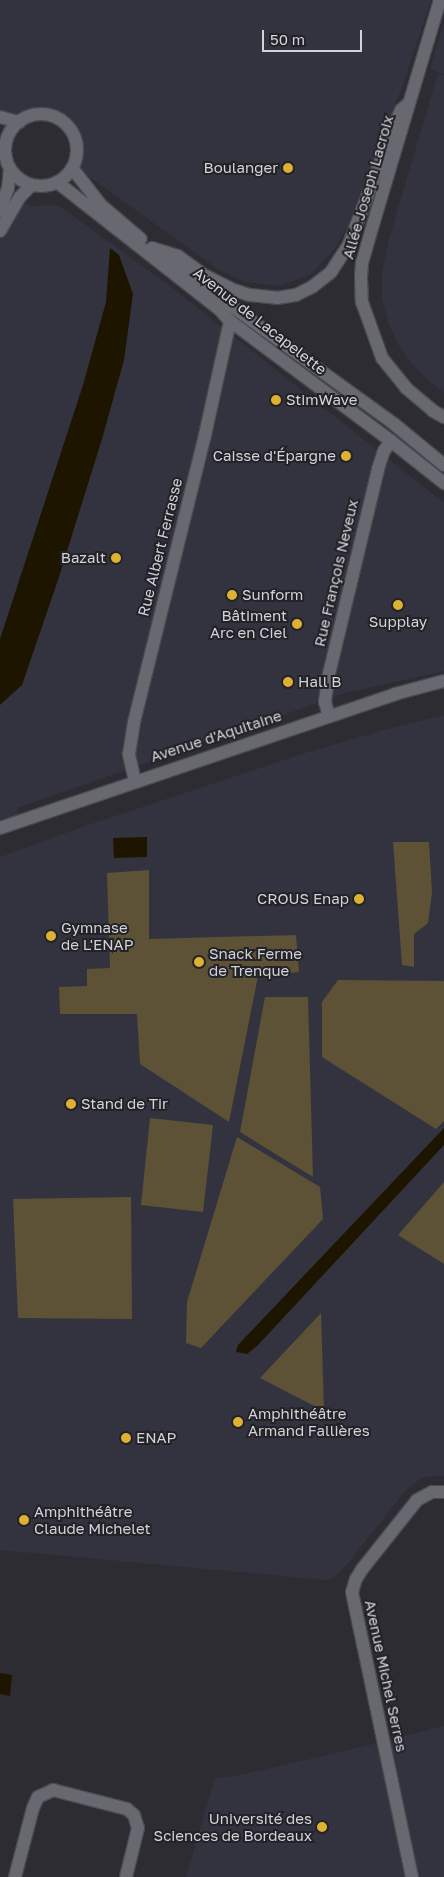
<!DOCTYPE html>
<meta charset="utf-8">
<style>
body{margin:0}
#map{position:relative;width:444px;height:1877px;overflow:hidden;background:#2c2c32;font-family:"Golos Text",sans-serif}
div>[style]{position:absolute}
.built>*{inset:0;background:#32333f}
.green>*{inset:0;background:#5d5236}
.water>*{inset:0;background:#1e1501}
.roads{filter:drop-shadow(1px 0 #494a4f) drop-shadow(-1px 0 #494a4f) drop-shadow(0 1px #494a4f) drop-shadow(0 -1px #494a4f)}
.street>*{height:12px;margin:-6px;padding:0 6px;transform-origin:6px;border-radius:6px;background:#686970}
.secondary>*{height:12px;margin:-6px;padding:0 6px;transform-origin:6px;border-radius:6px;background:#686970}
.secondary>.ring{margin:-6px;padding:0;box-sizing:content-box;background:none;border:12px solid #686970;border-radius:50%}
.dots>*{width:14px;height:14px;translate:-50% -50%;box-sizing:border-box;border:2px solid #222228;border-radius:50%}
span{translate:-50% -50%;white-space:nowrap;text-align:center;line-height:1.15;-webkit-text-stroke:4px #222228;paint-order:stroke}
.poi-label{font-size:15px;color:#d2d3d7}
.right{translate:-100% -50%;text-align:right}
.left{translate:0 -50%;text-align:left}
.street-label{font-size:15px;color:#d2d3d7}
.scale{position:absolute;left:262px;top:30px;width:100px;height:22px;box-sizing:border-box;border:2px solid #d2d3d7;border-top:0;padding-left:6px;font-size:15px;line-height:18px;white-space:nowrap;color:#d2d3d7;-webkit-text-stroke:4px #222228;paint-order:stroke}
</style>
<div id="map">
<div class="built">
<i style="clip-path:polygon(0 0,431px 0,402px 87px,348px 225px,335px 249px,310px 275px,279px 286px,245px 282px,222px 272px,73px 165px,78px 146px,73px 131px,64px 120px,50px 113px,37px 111px,16px 118px,0 112px)"></i>
<i style="clip-path:polygon(444px 22px,444px 74px,430px 69px)"></i>
<i style="clip-path:polygon(438px 73px,444px 75px,444px 393px,420px 373px,400px 348px,388px 322px,382px 298px,382px 273px,388px 242px)"></i>
<i style="clip-path:polygon(0 190px,33px 207px,47px 204px,59px 206px,170px 286px,444px 503px,444px 671px,346px 693px,17px 808px,20px 821px,0 828px)"></i>
<i style="clip-path:polygon(444px 715px,444px 1476px,423px 1477px,407px 1489px,348px 1563px,334px 1578px,327px 1580px,0 1550px,0 857px,85px 826px,305px 753px,384px 730px)"></i>
<i style="clip-path:polygon(444px 1726px,444px 1877px,186px 1877px,215px 1778px,235px 1776px,353px 1749px)"></i>
</div>
<div class="green">
<i style="clip-path:polygon(393px 842px,429px 842px,432px 892px,428px 923px,414px 934px,414px 967px,402px 965px)"></i>
<i style="clip-path:polygon(149px 870px,149px 939px,296px 935px,299px 972px,258px 976px,229px 1122px,140px 1064px,137px 1014px,60px 1014px,59px 987px,87px 986px,87px 969px,110px 968px,107px 873px)"></i>
<i style="clip-path:polygon(338px 980px,444px 981px,444px 1121px,436px 1129px,322px 1057px,322px 1002px)"></i>
<i style="clip-path:polygon(265px 997px,308px 997px,313px 1177px,240px 1132px)"></i>
<i style="clip-path:polygon(150px 1118px,213px 1125px,203px 1212px,141px 1205px)"></i>
<i style="clip-path:polygon(237px 1137px,320px 1187px,323px 1219px,201px 1348px,186px 1343px,187px 1302px)"></i>
<i style="clip-path:polygon(444px 1182px,444px 1264px,398px 1235px)"></i>
<i style="clip-path:polygon(131px 1197px,132px 1319px,18px 1318px,13px 1199px)"></i>
<i style="clip-path:polygon(321px 1313px,324px 1411px,260px 1378px)"></i>
</div>
<div class="water">
<i style="clip-path:polygon(110px 248px,119px 255px,133px 294px,124px 360px,102px 439px,58px 580px,22px 685px,0 705px,0 639px,83px 385px,106px 302px)"></i>
<i style="clip-path:polygon(147px 837px,147px 857px,114px 858px,113px 838px)"></i>
<i style="clip-path:polygon(444px 1128px,444px 1145px,258px 1345px,247px 1354px,236px 1352px,238px 1345px)"></i>
<i style="clip-path:polygon(0 1673px,12px 1675px,10px 1696px,0 1694px)"></i>
</div>
<div class="roads">
<div class="street">
<i style="left:0;top:211px;width:24px;rotate:-71deg"></i>
<i style="left:8px;top:188px;width:19px;rotate:-84deg"></i>
<i style="left:0;top:231px;width:39px;rotate:-60deg"></i>
<i style="left:20px;top:197px;width:16px;rotate:-47deg"></i>
<i style="left:152px;top:248px;width:27px;rotate:17deg"></i>
<i style="left:178px;top:256px;width:34px;rotate:36deg"></i>
<i style="left:206px;top:276px;width:28px;rotate:27deg"></i>
<i style="left:231px;top:289px;width:20px;rotate:18deg"></i>
<i style="left:250px;top:295px;width:27px;rotate:6deg"></i>
<i style="left:277px;top:298px;width:19px;rotate:-9deg"></i>
<i style="left:296px;top:295px;width:18px;rotate:-27deg"></i>
<i style="left:312px;top:287px;width:24px;rotate:-38deg"></i>
<i style="left:331px;top:272px;width:33px;rotate:-57deg"></i>
<i style="left:349px;top:244px;width:126px;rotate:-69.1deg"></i>
<i style="left:394px;top:126px;width:17px;rotate:-66deg"></i>
<i style="left:401px;top:110px;width:11px;rotate:-41deg"></i>
<i style="left:329px;top:716px;width:15px;rotate:-106deg"></i>
<i style="left:325px;top:702px;width:24px;rotate:-83deg"></i>
<i style="left:328px;top:678px;width:215px;rotate:-76.5deg"></i>
<i style="left:378px;top:469px;width:19px;rotate:-72deg"></i>
<i style="left:384px;top:451px;width:12px;rotate:-55deg"></i>
<i style="left:135px;top:781px;width:28px;rotate:-103deg"></i>
<i style="left:129px;top:754px;width:32px;rotate:-81deg"></i>
<i style="left:134px;top:722px;width:296px;rotate:-76.1deg"></i>
<i style="left:205px;top:435px;width:117px;rotate:-77.6deg"></i>
<i style="left:15px;top:1877px;width:71px;rotate:-75.4deg"></i>
<i style="left:33px;top:1808px;width:12px;rotate:-66deg"></i>
<i style="left:38px;top:1797px;width:17px;rotate:-25deg"></i>
<i style="left:53px;top:1790px;width:76px;rotate:14.4deg"></i>
<i style="left:127px;top:1809px;width:9px;rotate:41deg"></i>
<i style="left:134px;top:1815px;width:14px;rotate:73deg"></i>
<i style="left:138px;top:1828px;width:50px;rotate:103.8deg"></i>
<i style="left:412px;top:1877px;width:291px;rotate:-101.9deg"></i>
<i style="left:352px;top:1592px;width:14px;rotate:-73deg"></i>
<i style="left:356px;top:1579px;width:13px;rotate:-58deg"></i>
<i style="left:363px;top:1568px;width:87px;rotate:-51.5deg"></i>
<i style="left:417px;top:1500px;width:17px;rotate:-28deg"></i>
<i style="left:432px;top:1492px;width:12px"></i>
</div>
<div class="secondary">
<i style="left:440px;top:0;width:231px;rotate:106.6deg"></i>
<i style="left:374px;top:221px;width:44px;rotate:105.9deg"></i>
<i style="left:362px;top:263px;width:15px;rotate:94deg"></i>
<i style="left:361px;top:278px;width:24px;rotate:88deg"></i>
<i style="left:362px;top:302px;width:59px;rotate:70.3deg"></i>
<i style="left:382px;top:358px;width:38px;rotate:51deg"></i>
<i style="left:406px;top:388px;width:35px;rotate:40deg"></i>
<i style="left:433px;top:411px;width:13px;rotate:29deg"></i>
<i class="ring" style="left:5px;top:114px;width:60px;height:60px"></i>
<i style="left:0;top:117px;width:20px;rotate:15deg"></i>
<i style="left:72px;top:168px;width:47px;rotate:51.9deg"></i>
<i style="left:101px;top:205px;width:52px;rotate:40.4deg"></i>
<i style="left:57px;top:182px;width:207px;rotate:38.1deg"></i>
<i style="left:220px;top:310px;width:15px;rotate:48deg"></i>
<i style="left:230px;top:321px;width:201px;rotate:36.7deg"></i>
<i style="left:391px;top:441px;width:68px;rotate:38.4deg"></i>
<i style="left:169px;top:261px;width:278px;rotate:35.9deg"></i>
<i style="left:394px;top:424px;width:65px;rotate:39.4deg"></i>
<i style="left:0;top:828px;width:417px;rotate:-18.7deg"></i>
<i style="left:395px;top:694px;width:51px;rotate:-14.9deg"></i>
</div>
</div>
<div class="dots">
<i style="left:288px;top:168px;background:#deb133"></i>
<i style="left:276px;top:400px;background:#deb133"></i>
<i style="left:346px;top:456px;background:#deb133"></i>
<i style="left:116px;top:558px;background:#deb133"></i>
<i style="left:232px;top:595px;background:#deb133"></i>
<i style="left:398px;top:605px;background:#deb133"></i>
<i style="left:297px;top:624px;background:#deb133"></i>
<i style="left:288px;top:682px;background:#deb133"></i>
<i style="left:359px;top:899px;background:#deb133"></i>
<i style="left:51px;top:936px;background:#deb133"></i>
<i style="left:199px;top:962px;background:#deb133"></i>
<i style="left:71px;top:1104px;background:#deb133"></i>
<i style="left:238px;top:1422px;background:#deb133"></i>
<i style="left:126px;top:1438px;background:#deb133"></i>
<i style="left:24px;top:1520px;background:#deb133"></i>
<i style="left:322px;top:1827px;background:#deb133"></i>
</div>
<div class="poi-label">
<span class="right" style="left:278px;top:168px">Boulanger</span>
<span class="left" style="left:286px;top:400px">StimWave</span>
<span class="right" style="left:336px;top:456px">Caisse d'Épargne</span>
<span class="right" style="left:106px;top:558px">Bazalt</span>
<span class="left" style="left:242px;top:595px">Sunform</span>
<span class="right" style="left:287px;top:624px">Bâtiment<br>Arc en Ciel</span>
<span style="left:398px;top:622px">Supplay</span>
<span class="left" style="left:298px;top:682px">Hall B</span>
<span class="right" style="left:349px;top:899px">CROUS Enap</span>
<span class="left" style="left:61px;top:936px">Gymnase<br>de L'ENAP</span>
<span class="left" style="left:209px;top:962px">Snack Ferme<br>de Trenque</span>
<span class="left" style="left:81px;top:1104px">Stand de Tir</span>
<span class="left" style="left:248px;top:1422px">Amphithéâtre<br>Armand Fallières</span>
<span class="left" style="left:136px;top:1438px">ENAP</span>
<span class="left" style="left:34px;top:1520px">Amphithéâtre<br>Claude Michelet</span>
<span class="right" style="left:312px;top:1827px">Université des<br>Sciences de Bordeaux</span>
</div>
<div class="street-label">
<span style="left:368px;top:187px;rotate:-74deg">Allée Joseph Lacroix</span>
<span style="left:260px;top:321px;rotate:38deg">Avenue de Lacapelette</span>
<span style="left:160px;top:547px;rotate:-76deg">Rue Albert Ferrasse</span>
<span style="left:336px;top:573px;rotate:-77deg">Rue François Neveux</span>
<span style="left:216px;top:736px;rotate:-18deg">Avenue d'Aquitaine</span>
<span style="left:386px;top:1676px;rotate:78deg">Avenue Michel Serres</span>
</div>
<div class="scale">50 m</div>
</div>
